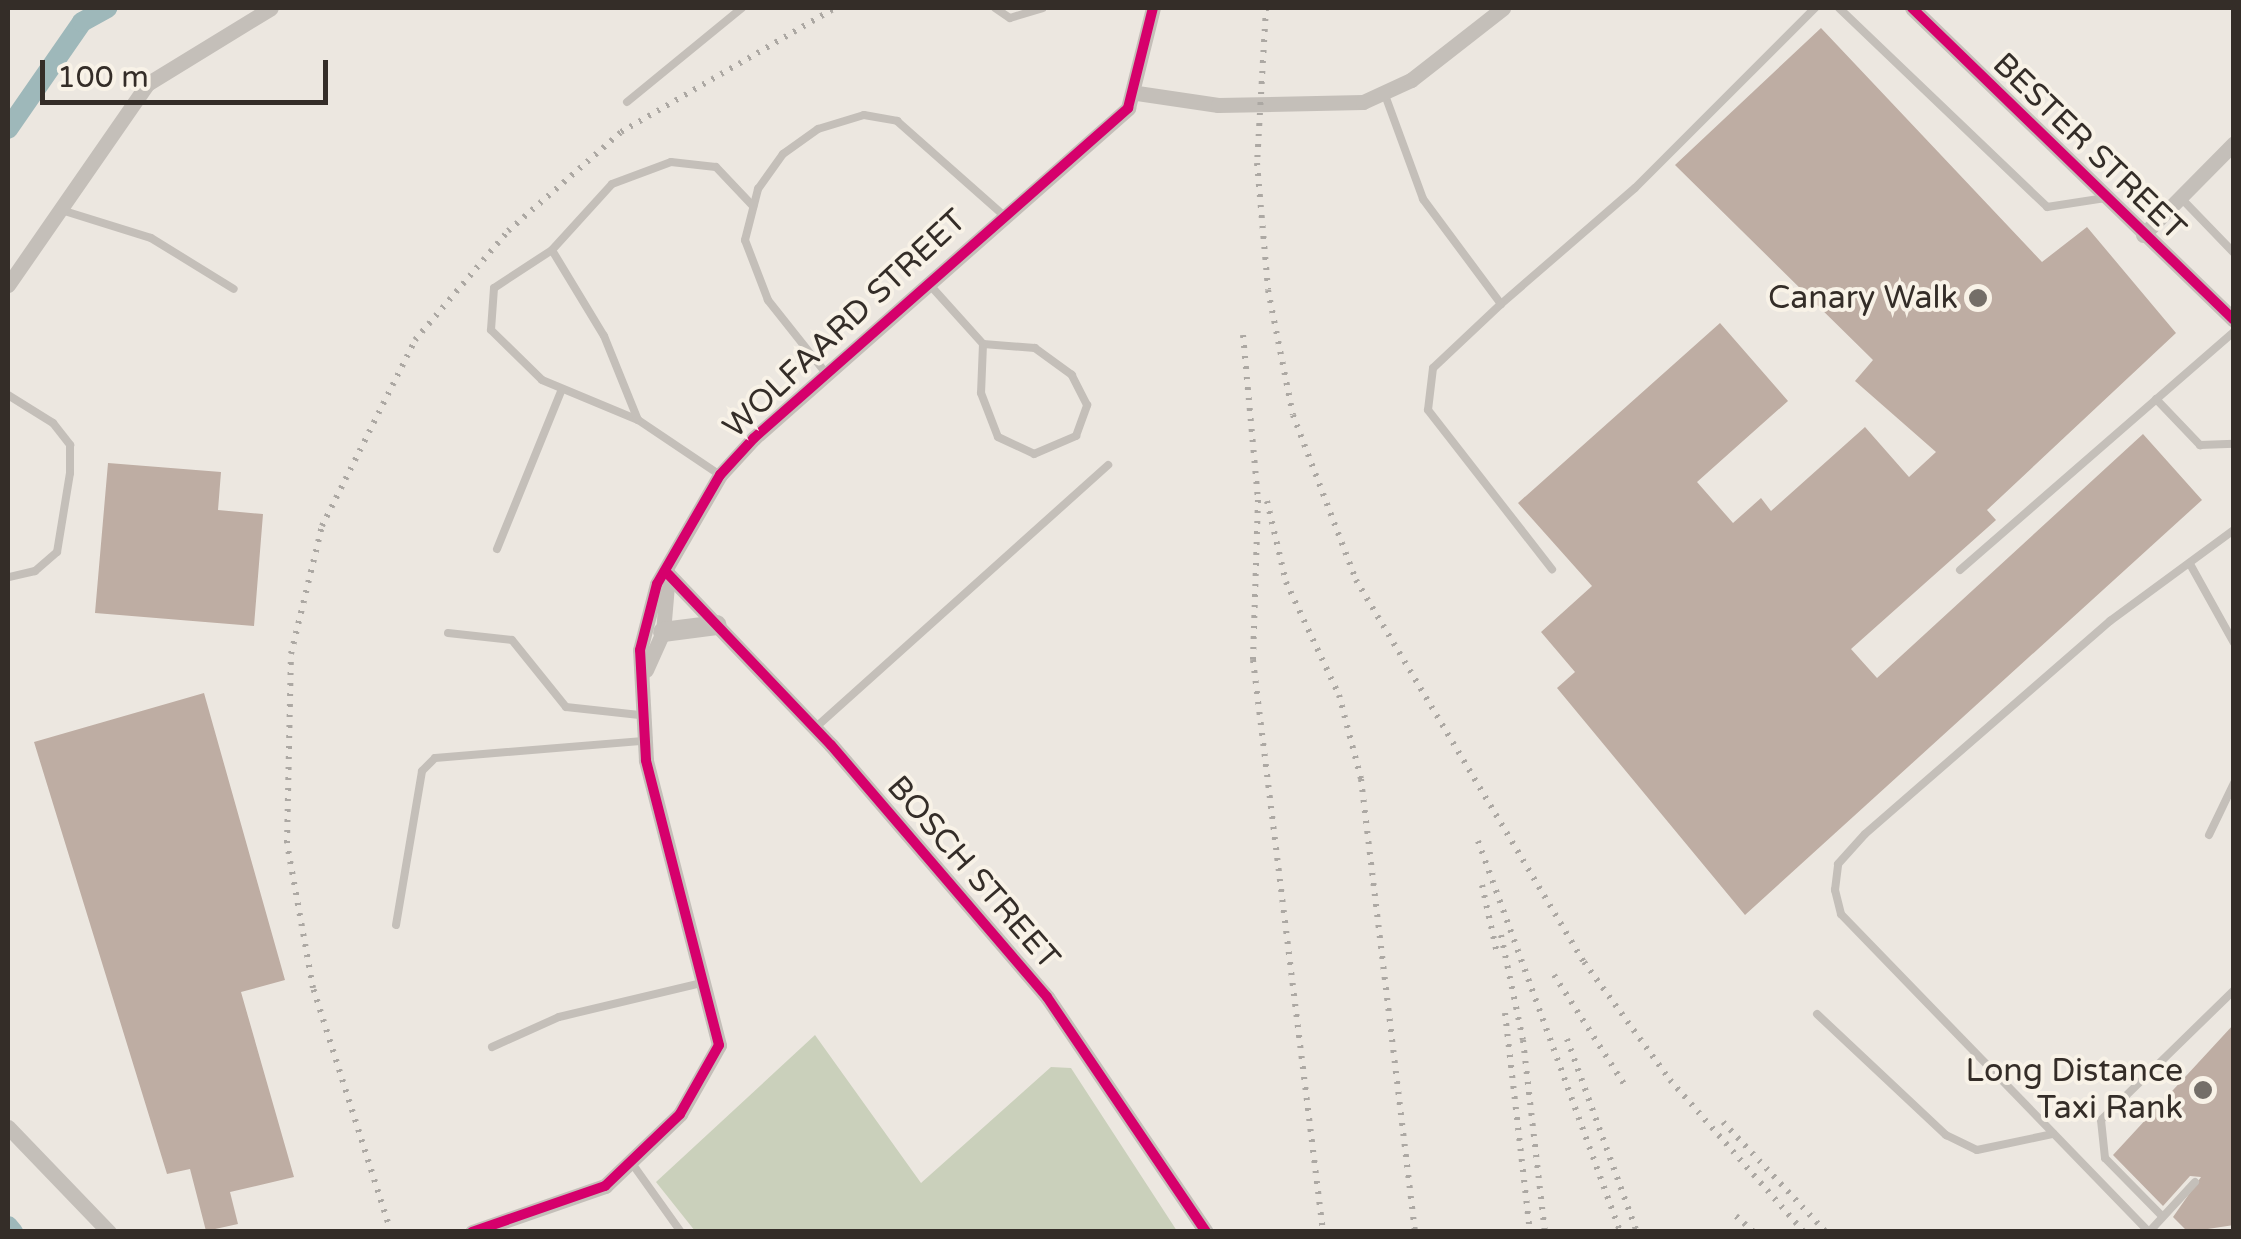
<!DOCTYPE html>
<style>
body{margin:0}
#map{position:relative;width:2241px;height:1239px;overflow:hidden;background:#ece7e0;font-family:"Varela Round",sans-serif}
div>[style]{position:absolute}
.green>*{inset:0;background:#cad0bb}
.canal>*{height:20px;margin:-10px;padding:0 10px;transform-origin:10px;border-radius:10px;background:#9eb8ba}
.building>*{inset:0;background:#beada3}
.service>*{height:8px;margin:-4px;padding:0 4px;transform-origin:4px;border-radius:4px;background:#c4bfb9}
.minor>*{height:15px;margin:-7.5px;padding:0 7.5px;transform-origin:7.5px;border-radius:7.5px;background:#c4bfb9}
.tertiary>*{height:20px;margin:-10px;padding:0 10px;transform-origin:10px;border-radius:10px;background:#c4bfb9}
.rail>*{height:6px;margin-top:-3px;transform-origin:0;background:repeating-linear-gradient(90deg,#aca8a3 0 2.5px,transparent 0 10.5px)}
.cycleway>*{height:10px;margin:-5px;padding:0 5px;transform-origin:5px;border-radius:5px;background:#d6006c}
.dots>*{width:28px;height:28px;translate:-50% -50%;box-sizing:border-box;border:5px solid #f8f2e7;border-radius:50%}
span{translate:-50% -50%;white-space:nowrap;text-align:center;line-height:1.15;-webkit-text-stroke:8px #f8f2e7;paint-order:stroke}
.street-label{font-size:32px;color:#342d28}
.poi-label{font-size:32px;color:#342d28}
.right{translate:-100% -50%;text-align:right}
.frame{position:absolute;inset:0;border:10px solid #342d28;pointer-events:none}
.scale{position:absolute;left:40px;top:60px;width:288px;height:45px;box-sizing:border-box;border:5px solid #342d28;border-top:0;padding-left:12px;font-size:30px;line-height:35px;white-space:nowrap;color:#342d28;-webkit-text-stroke:8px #f8f2e7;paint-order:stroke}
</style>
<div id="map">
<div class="green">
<i style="clip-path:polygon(815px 1035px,921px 1183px,1051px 1067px,1071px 1068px,1177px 1231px,695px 1231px,656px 1182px)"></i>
</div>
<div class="canal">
<i style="left:8px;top:129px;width:130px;rotate:-55.3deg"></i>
<i style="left:82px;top:22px;width:29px;rotate:-29deg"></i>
<i style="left:8px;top:1226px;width:8px;rotate:50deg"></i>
</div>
<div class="building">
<i style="clip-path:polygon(1821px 28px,2042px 262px,2087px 227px,2176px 333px,1987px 510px,1996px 520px,1851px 649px,1877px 678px,2143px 434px,2202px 500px,1745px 915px,1557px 688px,1575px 672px,1541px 632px,1592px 586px,1518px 503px,1720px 323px,1788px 401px,1697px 482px,1733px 523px,1761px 498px,1771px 511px,1865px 427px,1909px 477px,1936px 452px,1855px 381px,1873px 360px,1675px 165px)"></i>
<i style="clip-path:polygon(108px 463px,221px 472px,218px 510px,263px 514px,254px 626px,95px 613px)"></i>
<i style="clip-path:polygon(204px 693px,285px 980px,241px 992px,294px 1177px,230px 1192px,238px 1224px,206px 1231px,190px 1169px,167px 1174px,34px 742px)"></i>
<i style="clip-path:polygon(2234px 1024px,2234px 1225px,2188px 1232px,2173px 1217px,2201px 1177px,2190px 1176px,2163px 1206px,2113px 1155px)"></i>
</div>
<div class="service">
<i style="left:995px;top:8px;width:18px;rotate:34deg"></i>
<i style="left:1010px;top:18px;width:34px;rotate:-17deg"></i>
<i style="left:1839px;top:8px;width:288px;rotate:43.7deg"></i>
<i style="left:2047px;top:207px;width:59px;rotate:-8.8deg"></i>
<i style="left:1385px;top:95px;width:111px;rotate:69.9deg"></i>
<i style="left:1423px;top:199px;width:131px;rotate:53.4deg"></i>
<i style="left:1501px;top:304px;width:177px;rotate:-40.9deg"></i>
<i style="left:1635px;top:188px;width:255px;rotate:-45deg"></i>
<i style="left:627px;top:102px;width:149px;rotate:-39.3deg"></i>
<i style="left:2180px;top:197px;width:78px;rotate:46deg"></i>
<i style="left:58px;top:209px;width:97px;rotate:17.3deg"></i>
<i style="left:151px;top:238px;width:97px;rotate:31.6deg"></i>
<i style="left:552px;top:250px;width:69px;rotate:146.8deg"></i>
<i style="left:494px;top:288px;width:42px;rotate:94.1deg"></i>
<i style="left:491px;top:330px;width:71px;rotate:44.4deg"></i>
<i style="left:542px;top:380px;width:104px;rotate:22.6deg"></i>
<i style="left:929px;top:284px;width:81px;rotate:48deg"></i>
<i style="left:983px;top:344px;width:49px;rotate:92.3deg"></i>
<i style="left:981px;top:393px;width:47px;rotate:68.9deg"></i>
<i style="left:998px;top:437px;width:40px;rotate:25deg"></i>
<i style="left:1034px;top:454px;width:46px;rotate:-23.2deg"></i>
<i style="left:1076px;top:436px;width:33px;rotate:-70deg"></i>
<i style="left:1087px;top:405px;width:34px;rotate:-117deg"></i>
<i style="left:1072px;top:375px;width:46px;rotate:-143.9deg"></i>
<i style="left:1035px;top:348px;width:52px;rotate:-175.6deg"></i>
<i style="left:1501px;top:304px;width:93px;rotate:136.7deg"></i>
<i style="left:1433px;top:368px;width:42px;rotate:96.8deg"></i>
<i style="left:1428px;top:410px;width:202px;rotate:52.1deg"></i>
<i style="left:825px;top:372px;width:92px;rotate:-128.4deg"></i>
<i style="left:768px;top:300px;width:64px;rotate:-111deg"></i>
<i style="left:745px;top:240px;width:53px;rotate:-75.7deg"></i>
<i style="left:758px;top:189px;width:43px;rotate:-54.5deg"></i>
<i style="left:783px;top:154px;width:43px;rotate:-35.5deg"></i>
<i style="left:818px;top:129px;width:48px;rotate:-16.9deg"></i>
<i style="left:864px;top:115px;width:34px;rotate:10deg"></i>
<i style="left:897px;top:121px;width:140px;rotate:41.5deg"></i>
<i style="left:8px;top:395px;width:53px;rotate:31.9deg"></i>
<i style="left:53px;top:423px;width:28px;rotate:52deg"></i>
<i style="left:70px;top:445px;width:28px;rotate:90deg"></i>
<i style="left:70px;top:473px;width:80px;rotate:99.3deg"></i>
<i style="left:57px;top:552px;width:29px;rotate:139deg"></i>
<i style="left:35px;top:571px;width:28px;rotate:167deg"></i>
<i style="left:2156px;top:399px;width:64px;rotate:46.3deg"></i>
<i style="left:2200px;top:445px;width:34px;rotate:-2deg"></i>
<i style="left:720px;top:475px;width:99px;rotate:-146.1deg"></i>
<i style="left:638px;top:420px;width:91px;rotate:-112deg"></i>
<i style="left:604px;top:336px;width:100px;rotate:-121.2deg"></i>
<i style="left:552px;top:250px;width:89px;rotate:-47.7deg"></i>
<i style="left:612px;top:184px;width:63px;rotate:-20.4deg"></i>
<i style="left:671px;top:162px;width:45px;rotate:6.3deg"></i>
<i style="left:716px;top:167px;width:54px;rotate:46.5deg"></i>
<i style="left:497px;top:549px;width:170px;rotate:-67.9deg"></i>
<i style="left:2190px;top:564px;width:90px;rotate:60.9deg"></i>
<i style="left:1960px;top:570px;width:363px;rotate:-41deg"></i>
<i style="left:448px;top:633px;width:64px;rotate:6.2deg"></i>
<i style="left:512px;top:640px;width:86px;rotate:51.1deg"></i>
<i style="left:566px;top:707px;width:74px;rotate:6.2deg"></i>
<i style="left:815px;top:728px;width:394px;rotate:-41.9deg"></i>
<i style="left:2209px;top:835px;width:58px;rotate:-64.3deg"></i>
<i style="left:396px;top:925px;width:156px;rotate:-80.4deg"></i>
<i style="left:422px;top:771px;width:18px;rotate:-45deg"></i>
<i style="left:435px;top:758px;width:209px;rotate:-4.7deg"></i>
<i style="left:1817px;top:1014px;width:177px;rotate:43.2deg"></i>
<i style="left:1946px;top:1135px;width:34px;rotate:26deg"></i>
<i style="left:1977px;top:1150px;width:78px;rotate:-11.9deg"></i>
<i style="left:492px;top:1047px;width:73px;rotate:-24.1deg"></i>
<i style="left:559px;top:1017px;width:147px;rotate:-13.4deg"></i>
<i style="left:631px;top:1162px;width:86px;rotate:54.5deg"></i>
<i style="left:2162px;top:1216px;width:81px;rotate:-134.5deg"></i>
<i style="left:2105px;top:1158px;width:38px;rotate:-96deg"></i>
<i style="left:2101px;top:1120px;width:186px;rotate:-44.3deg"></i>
<i style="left:2148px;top:1231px;width:441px;rotate:-134.1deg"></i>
<i style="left:1841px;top:914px;width:25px;rotate:-104deg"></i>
<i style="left:1835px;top:890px;width:26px;rotate:-83deg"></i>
<i style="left:1838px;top:864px;width:40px;rotate:-48deg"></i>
<i style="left:1865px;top:834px;width:325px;rotate:-41deg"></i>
<i style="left:2110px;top:621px;width:154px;rotate:-36.3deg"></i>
<i style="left:2149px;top:1232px;width:68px;rotate:-47.4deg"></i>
</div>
<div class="minor">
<i style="left:1912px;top:8px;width:448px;rotate:44.1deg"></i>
<i style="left:1137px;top:93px;width:82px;rotate:8.4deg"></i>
<i style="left:1218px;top:105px;width:145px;rotate:-1.2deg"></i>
<i style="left:1363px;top:102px;width:53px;rotate:-24.6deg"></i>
<i style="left:1411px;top:80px;width:117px;rotate:-38deg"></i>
<i style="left:2143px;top:235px;width:129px;rotate:-45.3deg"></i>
<i style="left:8px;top:285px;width:244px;rotate:-55.3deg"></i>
<i style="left:147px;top:84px;width:145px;rotate:-31.5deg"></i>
<i style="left:668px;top:574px;width:236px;rotate:46.4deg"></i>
<i style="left:831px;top:745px;width:332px;rotate:49.4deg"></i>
<i style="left:1047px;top:997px;width:284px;rotate:55.9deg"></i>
<i style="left:646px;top:670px;width:42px;rotate:-65.9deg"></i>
<i style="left:663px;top:632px;width:58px;rotate:-85.1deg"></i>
<i style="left:8px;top:1127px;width:146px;rotate:46.1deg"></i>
<i style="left:472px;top:1232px;width:141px;rotate:-19.1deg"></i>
<i style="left:605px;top:1186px;width:104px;rotate:-43.8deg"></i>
<i style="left:680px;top:1114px;width:79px;rotate:-60.5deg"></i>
<i style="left:719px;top:1045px;width:294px;rotate:-104.4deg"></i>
<i style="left:646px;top:760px;width:110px;rotate:-93.1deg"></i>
<i style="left:640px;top:650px;width:68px;rotate:-75.6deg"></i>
<i style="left:657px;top:584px;width:126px;rotate:-60deg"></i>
<i style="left:720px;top:475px;width:50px;rotate:-47.4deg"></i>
<i style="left:754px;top:438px;width:499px;rotate:-41.4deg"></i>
<i style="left:1128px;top:108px;width:103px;rotate:-76deg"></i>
</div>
<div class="tertiary">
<i style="left:663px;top:632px;width:54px;rotate:-7.4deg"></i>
</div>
<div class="rail">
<i style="left:1266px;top:8px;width:155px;rotate:93.3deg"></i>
<i style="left:1257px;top:163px;width:127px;rotate:85deg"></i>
<i style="left:1268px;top:290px;width:127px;rotate:78.7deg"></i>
<i style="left:1293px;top:415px;width:177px;rotate:69.1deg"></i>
<i style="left:1356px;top:580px;width:445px;rotate:59.2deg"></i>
<i style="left:1584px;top:962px;width:146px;rotate:53.9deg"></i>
<i style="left:1670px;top:1080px;width:203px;rotate:48.6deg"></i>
<i style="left:1243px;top:335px;width:166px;rotate:84.8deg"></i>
<i style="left:1258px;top:500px;width:160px;rotate:91.8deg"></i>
<i style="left:1253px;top:660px;width:576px;rotate:83.02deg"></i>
<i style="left:1267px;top:501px;width:83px;rotate:76.8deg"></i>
<i style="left:1286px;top:582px;width:125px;rotate:64.9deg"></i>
<i style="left:1339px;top:695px;width:87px;rotate:75.3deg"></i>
<i style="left:1361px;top:779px;width:456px;rotate:83.2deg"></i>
<i style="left:1478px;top:841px;width:416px;rotate:70deg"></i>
<i style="left:1482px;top:885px;width:70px;rotate:77.6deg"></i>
<i style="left:1501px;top:935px;width:107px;rotate:78.2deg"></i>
<i style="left:1523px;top:1040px;width:193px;rotate:83.5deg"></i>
<i style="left:1554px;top:975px;width:130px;rotate:57.3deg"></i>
<i style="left:1505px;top:1013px;width:220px;rotate:83.5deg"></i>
<i style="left:1567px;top:1039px;width:205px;rotate:70.1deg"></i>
<i style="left:1723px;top:1122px;width:151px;rotate:46.9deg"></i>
<i style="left:1736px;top:1216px;width:24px;rotate:42deg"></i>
<i style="left:391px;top:1232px;width:256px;rotate:-107.7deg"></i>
<i style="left:313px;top:988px;width:147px;rotate:-100.2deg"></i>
<i style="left:287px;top:843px;width:189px;rotate:-88.8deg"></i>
<i style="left:291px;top:654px;width:132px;rotate:-76.4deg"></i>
<i style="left:322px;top:526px;width:208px;rotate:-63.4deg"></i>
<i style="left:415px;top:340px;width:143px;rotate:-49.5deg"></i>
<i style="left:508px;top:231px;width:150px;rotate:-41.2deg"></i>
<i style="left:621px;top:132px;width:247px;rotate:-30.1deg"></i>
</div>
<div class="cycleway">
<i style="left:1912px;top:8px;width:448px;rotate:44.1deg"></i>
<i style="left:668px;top:574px;width:236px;rotate:46.4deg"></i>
<i style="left:831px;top:745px;width:332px;rotate:49.4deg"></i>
<i style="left:1047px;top:997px;width:284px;rotate:55.9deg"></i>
<i style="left:472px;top:1232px;width:141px;rotate:-19.1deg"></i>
<i style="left:605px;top:1186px;width:104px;rotate:-43.8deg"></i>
<i style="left:680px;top:1114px;width:79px;rotate:-60.5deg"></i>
<i style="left:719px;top:1045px;width:294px;rotate:-104.4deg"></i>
<i style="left:646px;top:760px;width:110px;rotate:-93.1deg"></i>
<i style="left:640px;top:650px;width:68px;rotate:-75.6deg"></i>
<i style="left:657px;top:584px;width:126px;rotate:-60deg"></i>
<i style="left:720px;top:475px;width:50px;rotate:-47.4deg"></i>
<i style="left:754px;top:438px;width:499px;rotate:-41.4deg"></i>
<i style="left:1128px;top:108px;width:103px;rotate:-76deg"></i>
</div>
<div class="dots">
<i style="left:1978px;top:298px;background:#746e68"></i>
<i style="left:2203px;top:1090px;background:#746e68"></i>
</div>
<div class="street-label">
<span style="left:2089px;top:147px;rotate:44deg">BESTER STREET</span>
<span style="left:845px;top:324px;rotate:-43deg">WOLFAARD STREET</span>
<span style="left:973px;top:873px;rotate:49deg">BOSCH STREET</span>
</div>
<div class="poi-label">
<span class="right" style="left:1958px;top:298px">Canary Walk</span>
<span class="right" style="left:2183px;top:1090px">Long Distance<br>Taxi Rank</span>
</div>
<div class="frame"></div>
<div class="scale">100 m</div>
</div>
